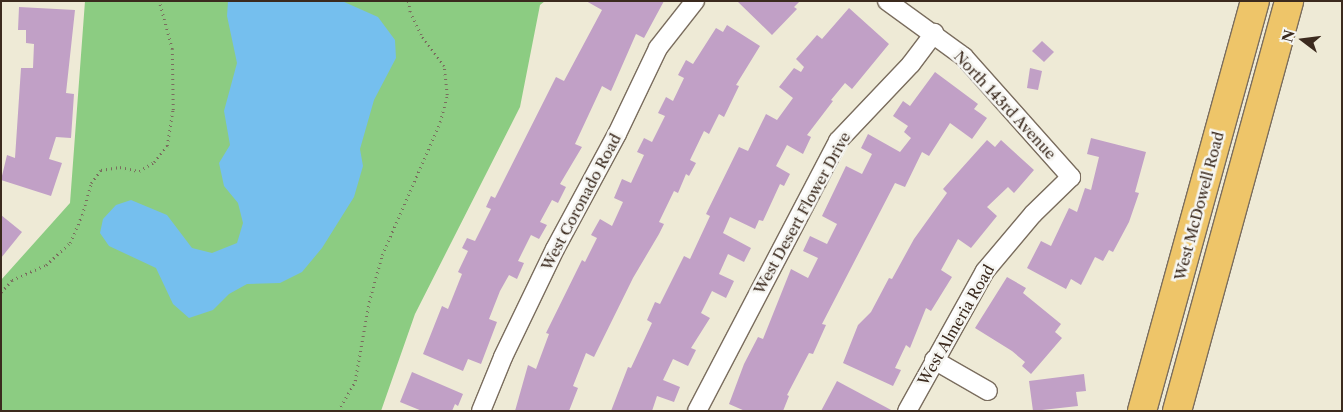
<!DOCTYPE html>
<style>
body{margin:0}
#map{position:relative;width:1343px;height:412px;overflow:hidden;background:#eeead6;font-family:"Libre Caslon Text",serif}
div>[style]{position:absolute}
.green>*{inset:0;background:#8ccc82}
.water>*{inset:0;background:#75bfee}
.building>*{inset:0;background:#c1a0c6}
.path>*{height:2.5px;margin-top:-1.25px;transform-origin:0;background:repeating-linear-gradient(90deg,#7a6d5e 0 1px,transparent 0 5px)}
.roads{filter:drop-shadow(1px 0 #7a6d5e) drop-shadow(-1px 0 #7a6d5e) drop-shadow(0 1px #7a6d5e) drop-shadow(0 -1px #7a6d5e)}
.street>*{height:18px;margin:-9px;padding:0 9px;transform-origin:9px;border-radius:9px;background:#fff}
.primary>*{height:28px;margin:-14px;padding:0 14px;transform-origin:14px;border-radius:14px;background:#eec569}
span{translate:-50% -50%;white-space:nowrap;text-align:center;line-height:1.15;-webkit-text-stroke:5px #f6f6f2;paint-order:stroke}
.street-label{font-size:15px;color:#3b2a1e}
.frame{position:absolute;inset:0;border:2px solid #3b2a1e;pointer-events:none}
.north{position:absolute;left:1278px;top:15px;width:50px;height:50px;-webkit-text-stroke:4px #f6f6f2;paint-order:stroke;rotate:285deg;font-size:14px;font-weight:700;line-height:20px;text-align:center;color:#3b2a1e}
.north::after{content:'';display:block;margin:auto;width:18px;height:22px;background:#3b2a1e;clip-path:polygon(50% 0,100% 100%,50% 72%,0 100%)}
</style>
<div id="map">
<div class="green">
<i style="clip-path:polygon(85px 1px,545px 1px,540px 5px,520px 107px,415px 314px,381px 411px,1px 411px,1px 280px,70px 203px)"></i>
</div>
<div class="water">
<i style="clip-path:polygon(228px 1px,342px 1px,378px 17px,395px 40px,396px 58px,374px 100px,360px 149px,363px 166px,354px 197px,322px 248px,302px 272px,280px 283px,247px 284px,229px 294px,213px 310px,189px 318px,173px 304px,156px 268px,109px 246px,100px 233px,103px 219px,116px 205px,131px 200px,167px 215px,192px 248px,212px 253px,237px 243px,243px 223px,238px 203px,224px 186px,219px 163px,230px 145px,224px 111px,237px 63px,227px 16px)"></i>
</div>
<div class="building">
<i style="clip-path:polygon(586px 1px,664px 1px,644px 38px,636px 34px,611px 91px,602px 86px,575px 144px,582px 147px,560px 184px,566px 187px,558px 203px,552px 200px,540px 222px,547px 225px,539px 239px,531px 235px,518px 261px,524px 263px,517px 279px,509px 275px,500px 291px,489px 319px,497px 322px,481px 364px,468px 359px,463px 371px,423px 354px,442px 306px,448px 309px,462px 274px,458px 272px,468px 251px,462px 248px,467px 238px,475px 241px,491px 209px,486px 207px,491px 196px,495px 198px,556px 77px,564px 81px,602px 10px)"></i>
<i style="clip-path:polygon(737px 1px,800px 1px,794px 7px,797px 9px,772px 35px)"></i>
<i style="clip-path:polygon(19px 7px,75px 10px,66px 93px,74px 94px,71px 138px,56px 137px,49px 159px,62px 163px,51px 196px,1px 180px,7px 155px,15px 158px,21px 68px,33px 68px,34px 44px,26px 43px,26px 30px,18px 30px)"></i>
<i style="clip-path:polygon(849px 8px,889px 44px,852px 89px,845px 83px,831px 100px,833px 101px,807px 135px,811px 137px,803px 154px,787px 145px,776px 166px,790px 174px,784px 186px,780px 184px,763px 221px,759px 220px,755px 229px,730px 217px,723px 233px,751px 248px,744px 262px,728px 254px,719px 274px,734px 281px,726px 298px,712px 291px,701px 313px,710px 318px,691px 348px,696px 350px,688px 366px,673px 359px,663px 380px,680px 387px,674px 402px,657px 396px,652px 411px,611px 411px,628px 367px,631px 368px,652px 323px,647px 320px,655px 302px,660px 304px,684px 256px,690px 259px,710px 216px,706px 214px,739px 147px,748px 151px,766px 114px,777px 120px,793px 98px,779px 87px,794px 68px,801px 72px,804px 67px,796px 59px,817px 35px,822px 39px)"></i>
<i style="clip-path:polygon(727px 25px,760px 46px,736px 85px,739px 86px,724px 117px,719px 114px,709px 134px,704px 131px,690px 160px,696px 163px,689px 176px,686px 174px,678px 193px,674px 191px,659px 222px,664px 224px,659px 234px,633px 278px,594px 357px,586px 353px,573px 386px,578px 388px,569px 411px,515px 411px,528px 365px,536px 369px,549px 334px,546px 333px,582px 260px,585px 262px,597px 238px,591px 235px,600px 219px,612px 226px,623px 202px,614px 198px,622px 179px,631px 183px,644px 155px,637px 152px,644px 138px,652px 142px,665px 116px,658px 113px,666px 97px,673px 101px,684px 78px,678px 75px,686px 60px,693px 64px,716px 28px,723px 32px)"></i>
<i style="clip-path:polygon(1042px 41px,1054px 52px,1044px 62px,1032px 51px)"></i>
<i style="clip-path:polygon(1030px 68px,1042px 71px,1038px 90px,1027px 88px)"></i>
<i style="clip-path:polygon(935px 72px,978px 104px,974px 109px,987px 118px,972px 139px,950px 123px,929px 156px,922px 152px,905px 187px,895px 183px,822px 324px,826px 325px,813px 354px,809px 353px,787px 395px,789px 396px,783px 411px,745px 411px,729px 404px,744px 364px,758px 337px,763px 339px,791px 269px,808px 278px,818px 258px,803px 251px,810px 236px,827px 244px,837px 224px,822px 216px,846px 166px,862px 174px,872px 154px,861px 148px,868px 134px,900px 152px,911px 138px,904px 132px,908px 126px,893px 116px,903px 101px,910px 106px)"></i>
<i style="clip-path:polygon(1091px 138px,1146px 152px,1135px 192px,1139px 193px,1129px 222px,1113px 252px,1109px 250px,1103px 261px,1095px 257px,1081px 285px,1071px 279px,1066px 289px,1027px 268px,1041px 241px,1051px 246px,1069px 208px,1077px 212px,1085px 188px,1091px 190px,1099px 157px,1087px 154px)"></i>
<i style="clip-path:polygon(987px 140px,995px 147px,1001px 140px,1034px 170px,1014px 193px,1008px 187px,987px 207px,997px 216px,971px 248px,958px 239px,941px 270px,952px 277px,931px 311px,926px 308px,910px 348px,906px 345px,895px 368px,901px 370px,893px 386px,843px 363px,858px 325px,871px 312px,889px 278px,892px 279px,914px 239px,947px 193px,943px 189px)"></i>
<i style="clip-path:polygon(1px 215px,22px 232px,1px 258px)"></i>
<i style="clip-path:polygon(1007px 277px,1026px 288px,1023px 293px,1061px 324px,1055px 332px,1062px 338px,1031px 374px,1022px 366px,1025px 362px,1012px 351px,975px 328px)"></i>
<i style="clip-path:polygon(412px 372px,463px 394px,458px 406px,455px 404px,452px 411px,422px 411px,400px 402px)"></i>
<i style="clip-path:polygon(1084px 374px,1086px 391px,1076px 392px,1078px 406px,1033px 411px,1029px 381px)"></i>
<i style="clip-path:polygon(837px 381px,893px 411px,821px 411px)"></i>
</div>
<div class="path">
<i style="left:1px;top:292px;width:16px;rotate:-47deg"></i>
<i style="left:12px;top:280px;width:37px;rotate:-24deg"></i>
<i style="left:46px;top:265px;width:33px;rotate:-43deg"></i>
<i style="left:70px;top:243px;width:30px;rotate:-67deg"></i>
<i style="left:82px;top:215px;width:33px;rotate:-74deg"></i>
<i style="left:91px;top:183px;width:16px;rotate:-52deg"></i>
<i style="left:101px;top:170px;width:19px;rotate:-9deg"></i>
<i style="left:120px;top:167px;width:19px;rotate:12deg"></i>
<i style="left:139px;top:171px;width:17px;rotate:-31deg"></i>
<i style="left:154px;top:162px;width:21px;rotate:-51deg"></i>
<i style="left:167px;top:146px;width:36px;rotate:-81deg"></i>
<i style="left:173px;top:110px;width:61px;rotate:-90.9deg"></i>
<i style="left:172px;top:49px;width:50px;rotate:-105.2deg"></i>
<i style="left:338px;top:411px;width:34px;rotate:-60deg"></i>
<i style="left:355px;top:381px;width:80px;rotate:-80deg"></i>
<i style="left:369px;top:302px;width:49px;rotate:-74.5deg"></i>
<i style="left:382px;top:255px;width:145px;rotate:-66.4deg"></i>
<i style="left:440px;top:122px;width:28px;rotate:-75deg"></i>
<i style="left:447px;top:95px;width:29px;rotate:-96deg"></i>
<i style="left:444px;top:66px;width:39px;rotate:-127deg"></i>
<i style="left:421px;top:35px;width:25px;rotate:-116deg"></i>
<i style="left:410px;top:12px;width:11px;rotate:-100deg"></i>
</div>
<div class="roads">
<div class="street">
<i style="left:887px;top:1px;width:95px;rotate:36deg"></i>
<i style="left:964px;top:57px;width:161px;rotate:48.3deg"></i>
<i style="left:1071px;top:177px;width:53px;rotate:135.8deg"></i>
<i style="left:1033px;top:214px;width:75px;rotate:130.1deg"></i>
<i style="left:985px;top:271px;width:160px;rotate:119.1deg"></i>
<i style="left:934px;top:360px;width:62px;rotate:29.9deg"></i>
<i style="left:481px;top:411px;width:58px;rotate:-67.8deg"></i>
<i style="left:503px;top:357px;width:120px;rotate:-64.3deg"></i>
<i style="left:555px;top:249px;width:131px;rotate:-61.7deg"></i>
<i style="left:617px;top:134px;width:95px;rotate:-64.5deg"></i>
<i style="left:658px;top:48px;width:60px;rotate:-51.8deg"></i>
<i style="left:697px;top:411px;width:305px;rotate:-62.4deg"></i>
<i style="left:838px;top:141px;width:106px;rotate:-46.5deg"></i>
<i style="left:911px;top:64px;width:39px;rotate:-53deg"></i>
</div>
<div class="primary">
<i style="left:1142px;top:411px;width:425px;rotate:-74.6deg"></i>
<i style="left:1177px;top:411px;width:425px;rotate:-74.7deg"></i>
</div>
</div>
<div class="street-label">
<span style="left:1005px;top:105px;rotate:47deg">North 143rd Avenue</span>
<span style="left:581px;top:202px;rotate:-62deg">West Coronado Road</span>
<span style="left:1199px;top:206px;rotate:-75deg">West McDowell Road</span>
<span style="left:802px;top:213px;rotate:-61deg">West Desert Flower Drive</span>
<span style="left:956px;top:325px;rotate:-60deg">West Almeria Road</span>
</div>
<div class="frame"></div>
<div class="north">N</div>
</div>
